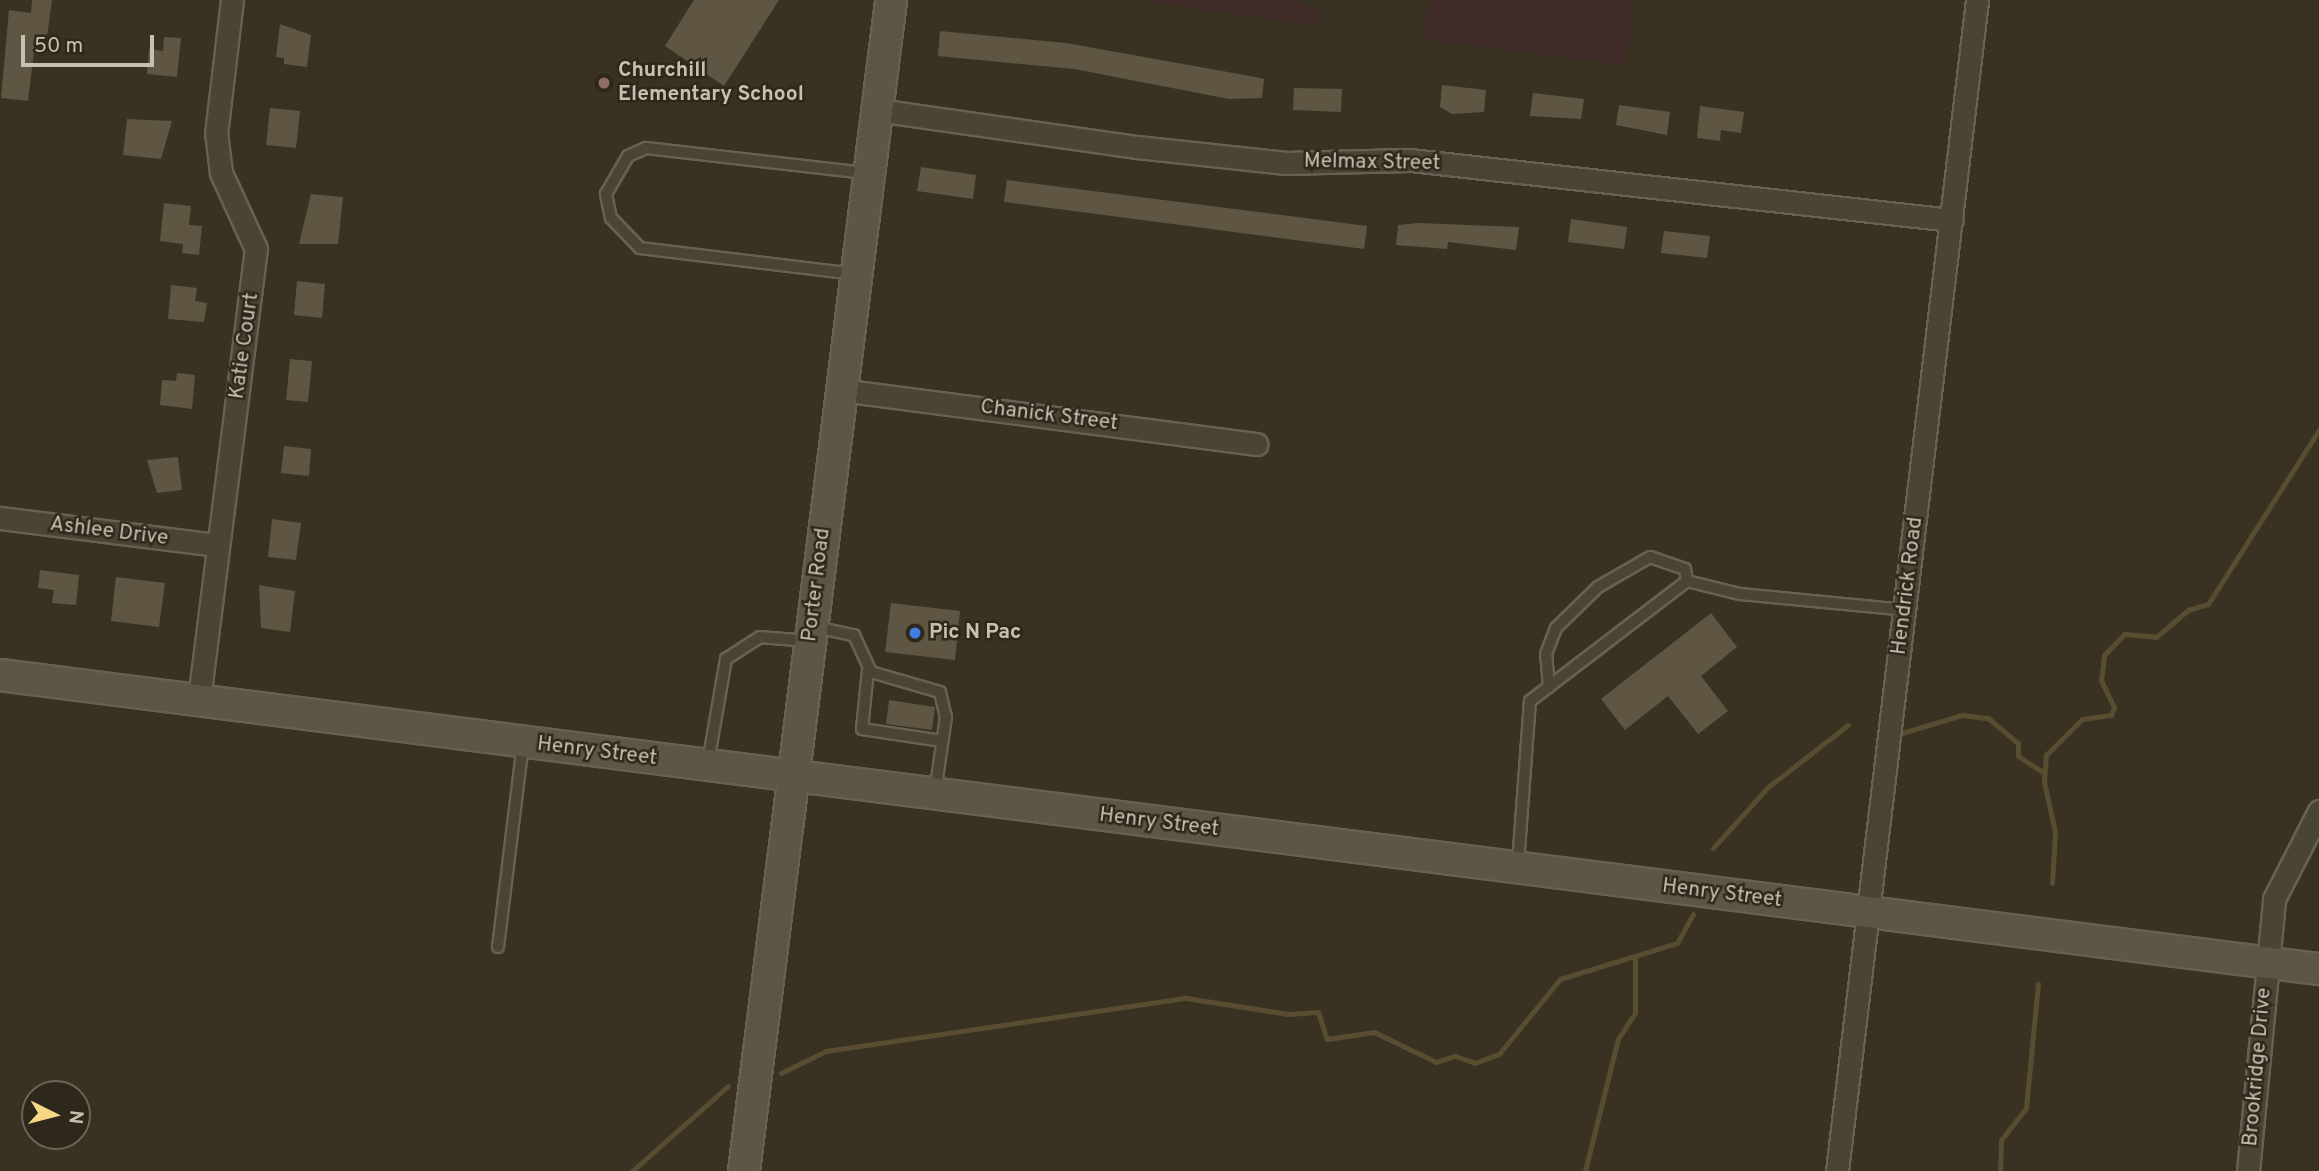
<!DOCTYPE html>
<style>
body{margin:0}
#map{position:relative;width:2319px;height:1171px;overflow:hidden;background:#393222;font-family:Overpass,sans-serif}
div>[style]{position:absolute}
.green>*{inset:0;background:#402d2a}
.stream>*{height:5px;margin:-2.5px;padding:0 2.5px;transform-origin:2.5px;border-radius:2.5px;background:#594d31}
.building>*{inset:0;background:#5e5643}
.roads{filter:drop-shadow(2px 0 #676153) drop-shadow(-2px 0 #676153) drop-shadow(0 2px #676153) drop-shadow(0 -2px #676153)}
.lane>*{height:10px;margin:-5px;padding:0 5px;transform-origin:5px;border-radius:5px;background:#4a4435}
.street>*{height:21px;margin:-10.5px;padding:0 10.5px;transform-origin:10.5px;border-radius:10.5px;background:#4a4435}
.secondary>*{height:30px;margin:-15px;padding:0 15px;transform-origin:15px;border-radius:15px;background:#5d5644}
.dots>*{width:19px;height:19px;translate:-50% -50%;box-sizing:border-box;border:4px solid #2e281b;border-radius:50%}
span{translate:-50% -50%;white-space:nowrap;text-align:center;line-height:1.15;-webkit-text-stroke:5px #2e281b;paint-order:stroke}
.poi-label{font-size:21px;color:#c6c0b0;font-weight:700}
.left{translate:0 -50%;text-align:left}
.street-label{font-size:21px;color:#c6c0b0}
.north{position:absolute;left:21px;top:1080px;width:70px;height:70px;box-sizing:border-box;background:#2e281b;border:2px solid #6b6557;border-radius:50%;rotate:96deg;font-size:19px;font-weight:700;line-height:28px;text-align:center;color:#c6c0b0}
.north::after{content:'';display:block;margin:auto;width:24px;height:32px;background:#f6d785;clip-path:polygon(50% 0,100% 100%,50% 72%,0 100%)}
.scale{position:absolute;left:21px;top:35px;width:133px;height:32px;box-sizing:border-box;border:4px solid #c6c0b0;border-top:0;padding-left:9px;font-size:21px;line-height:24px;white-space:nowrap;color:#c6c0b0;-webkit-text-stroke:5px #2e281b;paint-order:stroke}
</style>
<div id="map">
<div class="green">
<i style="clip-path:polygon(1137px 0,1298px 0,1316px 9px,1315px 26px)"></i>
<i style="clip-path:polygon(1429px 0,1634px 0,1626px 65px,1423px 39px)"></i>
</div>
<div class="stream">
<i style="left:1902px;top:733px;width:63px;rotate:-16.7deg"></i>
<i style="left:1962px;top:715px;width:26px;rotate:7deg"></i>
<i style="left:1988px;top:718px;width:39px;rotate:40deg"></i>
<i style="left:2018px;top:743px;width:13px;rotate:90deg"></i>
<i style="left:2018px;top:756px;width:31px;rotate:33deg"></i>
<i style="left:1713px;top:848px;width:82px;rotate:-48deg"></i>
<i style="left:1768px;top:787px;width:101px;rotate:-37.8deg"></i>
<i style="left:2052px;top:883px;width:51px;rotate:-86.6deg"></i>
<i style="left:2055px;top:832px;width:51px;rotate:-102.4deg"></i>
<i style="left:2044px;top:782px;width:27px;rotate:-86deg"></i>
<i style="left:2046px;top:755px;width:51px;rotate:-45deg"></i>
<i style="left:2082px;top:719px;width:29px;rotate:-8deg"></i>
<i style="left:2111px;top:715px;width:9px;rotate:-69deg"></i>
<i style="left:2114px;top:707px;width:30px;rotate:-116deg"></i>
<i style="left:2101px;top:680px;width:25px;rotate:-83deg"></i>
<i style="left:2104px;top:655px;width:29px;rotate:-46deg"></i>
<i style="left:2124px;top:634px;width:32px;rotate:5deg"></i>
<i style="left:2156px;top:637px;width:42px;rotate:-40.2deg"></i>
<i style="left:2188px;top:610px;width:21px;rotate:-17deg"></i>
<i style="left:2208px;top:604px;width:206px;rotate:-57.5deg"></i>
<i style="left:781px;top:1073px;width:50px;rotate:-26.1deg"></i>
<i style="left:826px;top:1051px;width:364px;rotate:-8.4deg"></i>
<i style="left:1186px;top:998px;width:103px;rotate:8.9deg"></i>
<i style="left:1288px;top:1014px;width:30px;rotate:-4deg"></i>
<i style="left:1318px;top:1012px;width:28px;rotate:72deg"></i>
<i style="left:1327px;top:1039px;width:48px;rotate:-8.5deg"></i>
<i style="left:1374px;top:1032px;width:69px;rotate:25.8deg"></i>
<i style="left:1436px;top:1062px;width:20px;rotate:-18deg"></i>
<i style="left:1455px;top:1056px;width:21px;rotate:19deg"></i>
<i style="left:1475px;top:1063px;width:26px;rotate:-21deg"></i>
<i style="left:1499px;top:1054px;width:97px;rotate:-50.9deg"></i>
<i style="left:1560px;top:979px;width:122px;rotate:-17.1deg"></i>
<i style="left:1677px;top:943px;width:33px;rotate:-61deg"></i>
<i style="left:632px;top:1171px;width:128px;rotate:-41.5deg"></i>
<i style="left:1585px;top:1171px;width:136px;rotate:-76deg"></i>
<i style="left:1618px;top:1039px;width:31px;rotate:-57deg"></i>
<i style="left:1635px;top:1013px;width:55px;rotate:-90deg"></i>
<i style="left:2000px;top:1171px;width:31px;rotate:-88deg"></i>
<i style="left:2001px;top:1140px;width:41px;rotate:-52deg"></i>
<i style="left:2026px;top:1108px;width:125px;rotate:-84.5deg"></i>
</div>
<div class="building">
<i style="clip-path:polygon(32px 0,52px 0,46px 44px,35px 43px,28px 101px,1px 98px,9px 10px,31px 13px)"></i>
<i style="clip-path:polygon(694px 0,779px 0,724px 86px,665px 46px)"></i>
<i style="clip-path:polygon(280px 24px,311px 35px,307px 67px,284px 64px,284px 58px,276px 57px)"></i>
<i style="clip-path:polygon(940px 31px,1066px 43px,1250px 76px,1264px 79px,1262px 98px,1229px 99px,1074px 69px,938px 56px)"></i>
<i style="clip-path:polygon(164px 37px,181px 38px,177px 77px,147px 74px,149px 49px,163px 51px)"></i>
<i style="clip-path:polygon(1442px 85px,1486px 90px,1484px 112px,1452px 114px,1440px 107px)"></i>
<i style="clip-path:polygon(1294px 88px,1342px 89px,1341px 112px,1293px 110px)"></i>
<i style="clip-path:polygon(1533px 93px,1584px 99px,1581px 119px,1530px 116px)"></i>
<i style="clip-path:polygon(1619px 105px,1670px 112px,1667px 135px,1616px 125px)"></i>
<i style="clip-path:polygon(1700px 106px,1744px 112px,1741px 133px,1721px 130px,1720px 141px,1697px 138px)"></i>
<i style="clip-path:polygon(270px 108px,300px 111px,296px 148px,266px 145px)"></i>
<i style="clip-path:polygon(127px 119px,172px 121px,161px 159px,123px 155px)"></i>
<i style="clip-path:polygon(921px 167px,976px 175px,973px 199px,917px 191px)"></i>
<i style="clip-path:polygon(1007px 180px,1367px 226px,1364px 249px,1004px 202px)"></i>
<i style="clip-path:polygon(311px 194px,343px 197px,338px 244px,299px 244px)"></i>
<i style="clip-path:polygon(164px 203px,191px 206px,189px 225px,202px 226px,199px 255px,182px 253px,183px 244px,160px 241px)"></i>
<i style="clip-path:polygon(1571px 219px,1627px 227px,1624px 249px,1568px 242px)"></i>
<i style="clip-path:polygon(1418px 223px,1519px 227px,1516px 250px,1448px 242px,1447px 249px,1396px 245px,1398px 225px)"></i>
<i style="clip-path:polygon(1664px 231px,1710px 236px,1707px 258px,1661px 253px)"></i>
<i style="clip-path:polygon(297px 281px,325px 284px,322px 318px,294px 315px)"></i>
<i style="clip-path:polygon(171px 285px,197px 288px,195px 301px,207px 303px,204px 322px,168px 319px)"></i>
<i style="clip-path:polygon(290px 359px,312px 361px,308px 402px,286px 400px)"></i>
<i style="clip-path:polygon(177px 373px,195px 375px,192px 409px,160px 405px,162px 380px,176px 381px)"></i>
<i style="clip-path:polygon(284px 446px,311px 449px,309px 476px,281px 473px)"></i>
<i style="clip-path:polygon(178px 457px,182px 490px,157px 493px,147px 460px)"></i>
<i style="clip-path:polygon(272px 519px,301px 523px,296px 560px,268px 557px)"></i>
<i style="clip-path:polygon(40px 570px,79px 575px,76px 605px,52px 603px,54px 590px,38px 588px)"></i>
<i style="clip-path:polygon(116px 577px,165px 583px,159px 627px,111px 621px)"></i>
<i style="clip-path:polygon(259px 585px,295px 591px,290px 632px,261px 628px)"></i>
<i style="clip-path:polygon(891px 603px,960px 611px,955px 660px,885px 652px)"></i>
<i style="clip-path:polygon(1711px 613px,1737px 647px,1701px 676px,1728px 711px,1698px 734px,1668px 696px,1625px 730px,1601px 699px)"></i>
<i style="clip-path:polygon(889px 700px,935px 707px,932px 730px,886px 724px)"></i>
</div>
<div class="roads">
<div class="lane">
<i style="left:855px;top:274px;width:217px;rotate:-173.1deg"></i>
<i style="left:640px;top:248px;width:42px;rotate:-134deg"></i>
<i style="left:611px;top:218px;width:25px;rotate:-102deg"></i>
<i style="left:606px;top:194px;width:44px;rotate:-59.9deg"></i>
<i style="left:628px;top:156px;width:20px;rotate:-24deg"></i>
<i style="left:646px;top:148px;width:221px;rotate:6.5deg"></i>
<i style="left:815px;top:627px;width:40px;rotate:12deg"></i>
<i style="left:854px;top:635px;width:41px;rotate:65.3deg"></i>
<i style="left:871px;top:672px;width:72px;rotate:16.2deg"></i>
<i style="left:940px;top:692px;width:26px;rotate:77deg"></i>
<i style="left:946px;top:717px;width:76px;rotate:98.3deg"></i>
<i style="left:868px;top:670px;width:59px;rotate:95.8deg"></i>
<i style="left:862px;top:729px;width:81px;rotate:8.5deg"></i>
<i style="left:1549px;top:687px;width:33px;rotate:-95deg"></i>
<i style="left:1546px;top:654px;width:28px;rotate:-69deg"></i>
<i style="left:1556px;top:628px;width:59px;rotate:-44.3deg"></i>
<i style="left:1598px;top:587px;width:60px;rotate:-30deg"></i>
<i style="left:1650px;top:557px;width:37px;rotate:19deg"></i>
<i style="left:1685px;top:569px;width:12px;rotate:81deg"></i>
<i style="left:708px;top:763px;width:106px;rotate:-80.2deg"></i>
<i style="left:726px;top:659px;width:40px;rotate:-32.9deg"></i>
<i style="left:760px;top:637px;width:48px;rotate:4.8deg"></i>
<i style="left:1518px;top:864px;width:163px;rotate:-85.8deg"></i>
<i style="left:1530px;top:701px;width:198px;rotate:-37.4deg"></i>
<i style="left:1687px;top:581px;width:55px;rotate:13.8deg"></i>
<i style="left:1740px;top:594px;width:166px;rotate:5.5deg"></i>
<i style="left:498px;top:947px;width:206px;rotate:-83deg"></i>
</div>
<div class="street">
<i style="left:877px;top:110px;width:263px;rotate:8.1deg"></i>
<i style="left:1137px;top:147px;width:150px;rotate:6.1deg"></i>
<i style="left:1286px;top:163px;width:124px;rotate:-1.4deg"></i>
<i style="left:1410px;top:160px;width:545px;rotate:6.32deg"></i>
<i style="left:840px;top:390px;width:420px;rotate:7.4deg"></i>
<i style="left:0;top:518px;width:219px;rotate:7.1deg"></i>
<i style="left:199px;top:699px;width:454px;rotate:-82.8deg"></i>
<i style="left:256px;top:249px;width:84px;rotate:-114.7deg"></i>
<i style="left:221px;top:173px;width:39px;rotate:-97deg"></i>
<i style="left:216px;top:134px;width:135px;rotate:-83.2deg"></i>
<i style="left:1837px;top:1171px;width:1179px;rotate:-83.18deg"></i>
<i style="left:2248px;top:1171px;width:273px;rotate:-84.5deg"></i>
<i style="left:2274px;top:899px;width:99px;rotate:-62.9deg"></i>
</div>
<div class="secondary">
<i style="left:0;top:675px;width:2338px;rotate:7.23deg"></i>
<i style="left:744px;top:1171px;width:1180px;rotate:-82.84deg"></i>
</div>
</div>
<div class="dots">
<i style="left:604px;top:83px;background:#8d6e63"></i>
<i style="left:915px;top:633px;background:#3f7fe0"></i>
</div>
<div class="poi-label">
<span class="left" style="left:618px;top:83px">Churchill<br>Elementary School</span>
<span class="left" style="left:929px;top:633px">Pic N Pac</span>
</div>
<div class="street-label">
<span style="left:1372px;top:163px;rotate:1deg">Melmax Street</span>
<span style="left:245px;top:346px;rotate:-82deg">Katie Court</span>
<span style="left:1049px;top:416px;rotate:7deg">Chanick Street</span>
<span style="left:109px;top:532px;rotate:7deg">Ashlee Drive</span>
<span style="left:817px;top:585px;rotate:-83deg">Porter Road</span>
<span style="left:1908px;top:586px;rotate:-83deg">Hendrick Road</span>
<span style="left:597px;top:752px;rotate:7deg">Henry Street</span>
<span style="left:1159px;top:823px;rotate:7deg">Henry Street</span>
<span style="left:1722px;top:894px;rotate:7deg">Henry Street</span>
<span style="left:2258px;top:1067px;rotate:-85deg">Brookridge Drive</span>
</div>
<div class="north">N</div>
<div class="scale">50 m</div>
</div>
